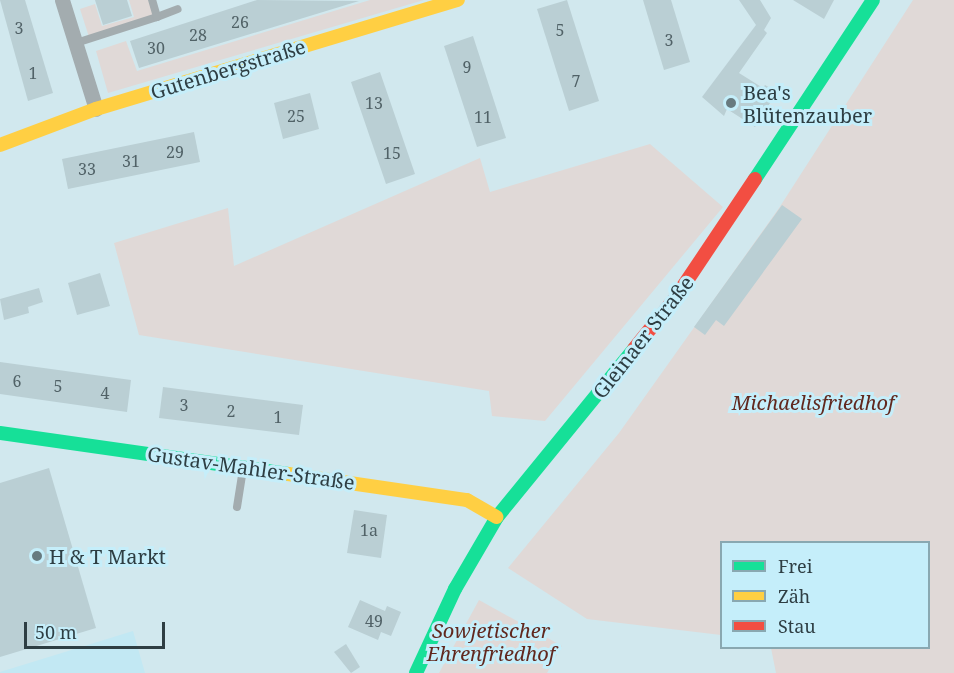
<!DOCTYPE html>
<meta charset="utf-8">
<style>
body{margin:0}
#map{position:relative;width:954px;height:673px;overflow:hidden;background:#d1e8ee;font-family:"Noto Serif",serif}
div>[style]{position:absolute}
.built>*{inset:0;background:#c2e8f3}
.green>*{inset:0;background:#e0d9d7}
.building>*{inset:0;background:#bacfd4}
.lane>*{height:8px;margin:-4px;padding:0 4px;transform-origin:4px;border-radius:4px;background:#a3acaf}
.street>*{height:15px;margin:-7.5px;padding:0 7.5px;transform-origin:7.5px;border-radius:7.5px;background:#a3acaf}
.fast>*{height:14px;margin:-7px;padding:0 7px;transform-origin:7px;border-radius:7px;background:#16e098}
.slow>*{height:14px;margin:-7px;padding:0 7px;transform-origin:7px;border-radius:7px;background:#ffcf43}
.jam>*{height:14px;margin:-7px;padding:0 7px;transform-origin:7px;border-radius:7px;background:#f24e42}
.dots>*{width:16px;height:16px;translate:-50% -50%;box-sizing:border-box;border:3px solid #c5eefa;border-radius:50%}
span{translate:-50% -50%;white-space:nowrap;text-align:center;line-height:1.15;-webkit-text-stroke:6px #c5eefa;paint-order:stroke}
.number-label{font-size:16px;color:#516267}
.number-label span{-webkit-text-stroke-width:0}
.street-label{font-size:20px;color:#2e3e43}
.poi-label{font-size:20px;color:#2e3e43}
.left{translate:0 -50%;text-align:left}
.park-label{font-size:20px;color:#61281e;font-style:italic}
.legend{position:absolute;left:720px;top:541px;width:210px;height:108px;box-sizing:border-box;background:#c5eefa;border:2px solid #89a8b1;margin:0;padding:8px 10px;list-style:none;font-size:18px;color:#2e3e43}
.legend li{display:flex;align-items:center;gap:12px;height:30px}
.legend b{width:30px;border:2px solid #89a8b1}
.scale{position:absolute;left:24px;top:622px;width:141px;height:27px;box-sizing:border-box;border:3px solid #2e3e43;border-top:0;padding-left:8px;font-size:18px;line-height:21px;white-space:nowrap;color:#2e3e43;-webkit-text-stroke:4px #c5eefa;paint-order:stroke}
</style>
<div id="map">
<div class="built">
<i style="clip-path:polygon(133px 631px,145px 673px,0 673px,0 672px)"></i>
</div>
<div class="green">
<i style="clip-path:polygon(129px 0,150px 0,155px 16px,89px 37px,80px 9px,95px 4px,102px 26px,134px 17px)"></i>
<i style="clip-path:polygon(370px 0,424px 0,108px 93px,96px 51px,126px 41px,137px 71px)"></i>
<i style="clip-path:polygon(913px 0,954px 0,954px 673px,776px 673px,771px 648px,928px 648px,928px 542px,722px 542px,721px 635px,587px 619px,508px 568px,619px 433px,779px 208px)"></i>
<i style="clip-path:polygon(650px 144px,723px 207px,545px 421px,492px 416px,489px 391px,139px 335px,114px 243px,228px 208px,234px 266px,480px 158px,490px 192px)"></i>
<i style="clip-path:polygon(479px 600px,562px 646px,547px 673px,439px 673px)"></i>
</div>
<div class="building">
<i style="clip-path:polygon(0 0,25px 0,53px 93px,28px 101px)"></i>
<i style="clip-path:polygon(95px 0,127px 0,132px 16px,103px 25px)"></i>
<i style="clip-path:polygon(257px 0,359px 1px,139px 68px,130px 41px)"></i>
<i style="clip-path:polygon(567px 0,599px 101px,569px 111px,537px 9px)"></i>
<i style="clip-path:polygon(643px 0,671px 0,690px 62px,664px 70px)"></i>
<i style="clip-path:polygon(739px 0,760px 0,771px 18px,764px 30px,767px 33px,739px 73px,763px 88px,765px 85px,777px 92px,755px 127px,727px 109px,724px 116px,702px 97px,756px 25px)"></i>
<i style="clip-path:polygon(793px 0,834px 0,824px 19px)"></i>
<i style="clip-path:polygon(473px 36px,506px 138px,477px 147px,444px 46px)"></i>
<i style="clip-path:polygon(380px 72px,415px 174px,386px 184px,351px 82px)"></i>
<i style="clip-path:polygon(310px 93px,319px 129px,283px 139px,274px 103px)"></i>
<i style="clip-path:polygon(194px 132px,200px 162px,68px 189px,62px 159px)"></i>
<i style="clip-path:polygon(782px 205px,802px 219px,724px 326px,716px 320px,705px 335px,694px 327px)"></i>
<i style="clip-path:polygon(100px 273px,110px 306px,77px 315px,68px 283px)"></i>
<i style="clip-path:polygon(39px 288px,43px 302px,28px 307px,29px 313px,4px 320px,0 299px)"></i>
<i style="clip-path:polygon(0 362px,131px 380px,127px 412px,0 394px)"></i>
<i style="clip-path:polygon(163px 387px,303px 405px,299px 435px,159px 418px)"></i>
<i style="clip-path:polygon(49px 468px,96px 628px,0 657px,0 483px)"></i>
<i style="clip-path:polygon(354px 510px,387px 515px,381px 558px,347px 553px)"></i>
<i style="clip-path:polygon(360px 600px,385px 611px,387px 606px,401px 612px,391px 636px,381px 632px,378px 640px,348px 627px)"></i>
<i style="clip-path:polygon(346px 644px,360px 667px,351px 673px,334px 652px)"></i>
</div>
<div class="lane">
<i style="left:157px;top:17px;width:22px;rotate:-21deg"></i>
<i style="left:76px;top:43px;width:85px;rotate:-17.8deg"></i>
<i style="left:157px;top:17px;width:18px;rotate:-106deg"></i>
<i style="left:237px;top:507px;width:38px;rotate:-81deg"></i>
</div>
<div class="street">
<i style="left:62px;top:0;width:114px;rotate:72.7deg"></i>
</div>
<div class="fast">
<i style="left:755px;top:179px;width:214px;rotate:-56.6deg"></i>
<i style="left:0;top:433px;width:291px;rotate:8.1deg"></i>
<i style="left:416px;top:673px;width:93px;rotate:-65.1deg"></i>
<i style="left:455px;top:589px;width:83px;rotate:-59.7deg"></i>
<i style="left:497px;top:517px;width:217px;rotate:-50.8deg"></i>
</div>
<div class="slow">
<i style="left:0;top:145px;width:103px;rotate:-20.6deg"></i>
<i style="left:96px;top:109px;width:378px;rotate:-16.8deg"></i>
<i style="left:288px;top:474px;width:181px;rotate:8.3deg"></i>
<i style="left:467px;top:500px;width:34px;rotate:30deg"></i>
</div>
<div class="jam">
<i style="left:634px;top:349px;width:67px;rotate:-51.1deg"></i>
<i style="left:676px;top:297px;width:142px;rotate:-56.2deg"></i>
</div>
<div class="dots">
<i style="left:731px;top:103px;background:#677a7f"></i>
<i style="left:37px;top:556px;background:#677a7f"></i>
</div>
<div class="number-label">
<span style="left:240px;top:22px">26</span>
<span style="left:19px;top:28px">3</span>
<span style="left:560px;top:30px">5</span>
<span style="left:198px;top:35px">28</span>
<span style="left:669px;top:40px">3</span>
<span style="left:156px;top:48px">30</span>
<span style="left:467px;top:67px">9</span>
<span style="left:33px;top:73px">1</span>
<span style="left:576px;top:81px">7</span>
<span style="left:374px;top:103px">13</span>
<span style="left:296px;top:116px">25</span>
<span style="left:483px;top:117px">11</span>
<span style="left:175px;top:152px">29</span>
<span style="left:392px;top:153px">15</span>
<span style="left:131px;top:161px">31</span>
<span style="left:87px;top:169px">33</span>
<span style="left:17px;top:381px">6</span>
<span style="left:58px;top:386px">5</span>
<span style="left:105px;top:393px">4</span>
<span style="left:184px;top:405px">3</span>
<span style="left:231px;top:411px">2</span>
<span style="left:278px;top:417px">1</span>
<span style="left:369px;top:530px">1a</span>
<span style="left:374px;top:621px">49</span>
</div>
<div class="street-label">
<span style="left:228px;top:69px;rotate:-17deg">Gutenbergstraße</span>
<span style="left:643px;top:337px;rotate:-52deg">Gleinaer Straße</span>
<span style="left:251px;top:468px;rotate:8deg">Gustav-Mahler-Straße</span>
</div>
<div class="poi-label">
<span class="left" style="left:743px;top:104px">Bea's<br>Blütenzauber</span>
<span class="left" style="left:49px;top:556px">H &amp; T Markt</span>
</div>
<div class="park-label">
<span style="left:813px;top:402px">Michaelisfriedhof</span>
<span style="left:491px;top:642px">Sowjetischer<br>Ehrenfriedhof</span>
</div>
<ul class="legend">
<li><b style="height:8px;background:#16e098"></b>Frei</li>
<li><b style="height:8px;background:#ffcf43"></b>Zäh</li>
<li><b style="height:8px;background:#f24e42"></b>Stau</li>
</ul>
<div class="scale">50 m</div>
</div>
